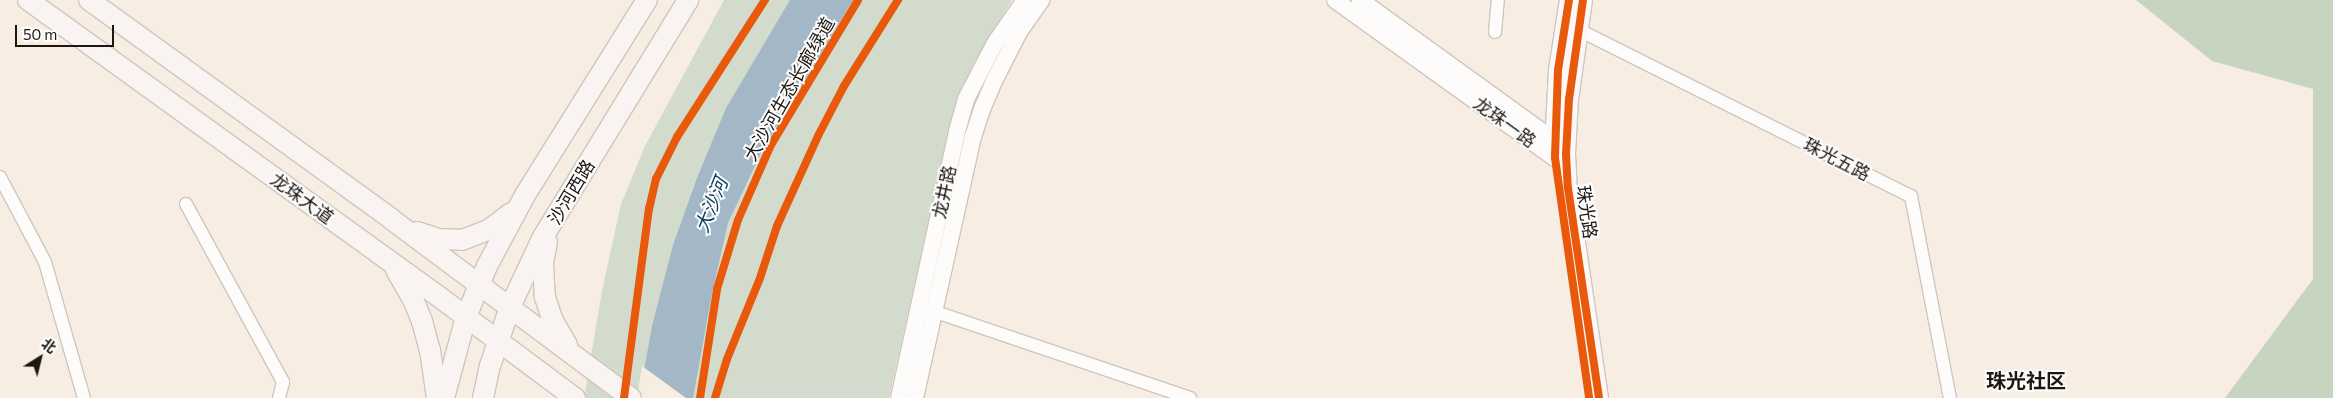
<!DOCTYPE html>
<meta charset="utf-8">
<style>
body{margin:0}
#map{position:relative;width:2333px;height:398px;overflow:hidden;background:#f7ede3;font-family:Commissioner,"Noto Sans SC",sans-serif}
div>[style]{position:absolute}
.green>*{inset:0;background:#d3dccc}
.forest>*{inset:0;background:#c7d4c0}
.water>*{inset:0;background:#a4b7c7}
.pier>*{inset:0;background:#f7ede3}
.roads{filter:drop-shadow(1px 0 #cec6be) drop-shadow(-1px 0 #cec6be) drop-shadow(0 1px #cec6be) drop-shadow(0 -1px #cec6be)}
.minor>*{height:12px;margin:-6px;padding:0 6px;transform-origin:6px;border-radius:6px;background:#fefcfb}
.tertiary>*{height:16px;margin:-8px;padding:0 8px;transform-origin:8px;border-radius:8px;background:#fefcfb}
.secondary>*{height:18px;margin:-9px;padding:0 9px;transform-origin:9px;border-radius:9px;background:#fbf8f7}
.primary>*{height:20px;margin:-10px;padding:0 10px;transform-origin:10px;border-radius:10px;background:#f9f4f2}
.cycleway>*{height:8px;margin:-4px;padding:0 4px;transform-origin:4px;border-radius:4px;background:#e8590c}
span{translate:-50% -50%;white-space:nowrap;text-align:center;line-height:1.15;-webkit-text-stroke:4px #fdfdfd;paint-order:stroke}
.street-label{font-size:18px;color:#1d1711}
.water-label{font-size:19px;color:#093f64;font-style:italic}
.quarter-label{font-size:20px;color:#1d1711;font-weight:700}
.north{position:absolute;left:15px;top:333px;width:50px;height:50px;-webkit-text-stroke:4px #fdfdfd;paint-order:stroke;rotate:36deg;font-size:14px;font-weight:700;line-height:20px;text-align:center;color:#1d1711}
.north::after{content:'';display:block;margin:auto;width:18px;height:22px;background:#1d1711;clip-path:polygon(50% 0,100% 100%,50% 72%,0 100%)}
.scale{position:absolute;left:15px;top:25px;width:99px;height:22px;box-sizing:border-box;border:2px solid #1d1711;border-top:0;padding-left:6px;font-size:15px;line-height:18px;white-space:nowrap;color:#1d1711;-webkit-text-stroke:4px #fdfdfd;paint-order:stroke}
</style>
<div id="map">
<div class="green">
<i style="clip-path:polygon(724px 0,1012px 0,972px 66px,948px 133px,889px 398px,584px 398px,602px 291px,621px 204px,645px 146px)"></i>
</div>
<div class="forest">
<i style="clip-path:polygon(2136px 0,2333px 0,2333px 398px,2225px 398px,2313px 279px,2313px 89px,2212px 61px)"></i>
</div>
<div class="water">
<i style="clip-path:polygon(790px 0,853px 0,761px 153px,728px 223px,712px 293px,693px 398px,639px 398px,652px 326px,673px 245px,697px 178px,726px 108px)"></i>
</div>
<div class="pier">
<i style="clip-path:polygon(642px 366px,686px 398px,637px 398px)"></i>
</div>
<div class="roads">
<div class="minor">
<i style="left:1579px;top:30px;width:371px;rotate:26.6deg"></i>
<i style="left:1911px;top:196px;width:206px;rotate:79.1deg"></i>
<i style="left:1495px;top:32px;width:32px;rotate:-85deg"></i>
<i style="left:0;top:177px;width:96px;rotate:62.1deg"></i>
<i style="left:45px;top:262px;width:141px;rotate:74deg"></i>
<i style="left:186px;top:204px;width:203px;rotate:61.4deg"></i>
<i style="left:283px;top:382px;width:16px;rotate:104deg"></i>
<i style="left:927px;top:309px;width:278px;rotate:18.7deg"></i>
</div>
<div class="tertiary">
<i style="left:1335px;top:0;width:271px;rotate:35.7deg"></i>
<i style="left:1555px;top:158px;width:12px;rotate:-20deg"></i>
<i style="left:1566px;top:154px;width:17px;rotate:-130deg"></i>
<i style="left:1555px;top:141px;width:241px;rotate:-144.1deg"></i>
<i style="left:899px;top:398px;width:273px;rotate:-77.7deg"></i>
<i style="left:957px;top:131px;width:33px;rotate:-74deg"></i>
<i style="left:966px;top:99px;width:63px;rotate:-62.6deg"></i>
<i style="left:995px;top:43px;width:52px;rotate:-55.1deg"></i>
<i style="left:915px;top:398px;width:267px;rotate:-77.5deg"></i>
<i style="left:973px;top:137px;width:32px;rotate:-72deg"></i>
<i style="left:983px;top:107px;width:30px;rotate:-67deg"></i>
<i style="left:995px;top:79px;width:53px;rotate:-62.9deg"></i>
<i style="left:1019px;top:32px;width:39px;rotate:-55deg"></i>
</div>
<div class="secondary">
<i style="left:1583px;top:0;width:100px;rotate:98deg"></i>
<i style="left:1569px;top:99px;width:55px;rotate:93.1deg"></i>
<i style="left:1566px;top:154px;width:34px;rotate:87deg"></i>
<i style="left:1568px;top:188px;width:212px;rotate:81.6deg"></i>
<i style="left:1555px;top:126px;width:56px;rotate:-86.9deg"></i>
<i style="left:1558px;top:70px;width:71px;rotate:-81.1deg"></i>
</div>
<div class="primary">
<i style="left:28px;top:0;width:506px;rotate:35.83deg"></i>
<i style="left:438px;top:296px;width:171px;rotate:36.7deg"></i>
<i style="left:89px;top:0;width:373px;rotate:35.9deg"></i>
<i style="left:391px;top:219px;width:299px;rotate:36.7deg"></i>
<i style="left:417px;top:232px;width:23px;rotate:18deg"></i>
<i style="left:439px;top:239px;width:23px;rotate:2deg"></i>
<i style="left:462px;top:240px;width:30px;rotate:-21deg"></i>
<i style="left:490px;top:229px;width:26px;rotate:-37deg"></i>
<i style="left:547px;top:242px;width:21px;rotate:101deg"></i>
<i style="left:543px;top:263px;width:34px;rotate:87deg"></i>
<i style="left:545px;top:297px;width:23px;rotate:72deg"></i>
<i style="left:552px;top:319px;width:30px;rotate:60deg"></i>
<i style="left:396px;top:270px;width:34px;rotate:60deg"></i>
<i style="left:413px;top:299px;width:24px;rotate:68deg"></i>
<i style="left:422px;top:321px;width:30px;rotate:75deg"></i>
<i style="left:430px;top:350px;width:49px;rotate:81.7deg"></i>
<i style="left:444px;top:398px;width:84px;rotate:-74.8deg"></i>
<i style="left:466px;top:317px;width:55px;rotate:-67.6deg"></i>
<i style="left:487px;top:266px;width:81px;rotate:-61.8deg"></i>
<i style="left:525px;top:195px;width:230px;rotate:-58deg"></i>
<i style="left:483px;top:398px;width:33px;rotate:-78deg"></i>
<i style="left:490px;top:366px;width:62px;rotate:-71.3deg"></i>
<i style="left:510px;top:307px;width:77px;rotate:-64.8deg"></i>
<i style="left:543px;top:237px;width:278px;rotate:-58.5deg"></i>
</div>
</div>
<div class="cycleway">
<i style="left:1569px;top:0;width:71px;rotate:98.9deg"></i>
<i style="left:1558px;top:70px;width:88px;rotate:92deg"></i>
<i style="left:1555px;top:158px;width:242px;rotate:81.9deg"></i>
<i style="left:1583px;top:0;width:100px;rotate:98deg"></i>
<i style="left:1569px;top:99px;width:55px;rotate:93.1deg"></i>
<i style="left:1566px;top:154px;width:34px;rotate:87deg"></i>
<i style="left:1568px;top:188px;width:212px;rotate:81.6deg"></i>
<i style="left:624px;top:398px;width:191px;rotate:-82.5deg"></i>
<i style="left:649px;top:209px;width:31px;rotate:-77deg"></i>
<i style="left:656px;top:179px;width:47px;rotate:-63.4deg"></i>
<i style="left:677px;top:137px;width:163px;rotate:-57.3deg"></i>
<i style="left:700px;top:398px;width:110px;rotate:-81.1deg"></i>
<i style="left:717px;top:289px;width:72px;rotate:-73.1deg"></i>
<i style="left:738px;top:220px;width:82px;rotate:-66.3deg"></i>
<i style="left:771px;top:145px;width:169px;rotate:-59deg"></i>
<i style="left:715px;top:398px;width:41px;rotate:-72.9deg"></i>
<i style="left:727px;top:359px;width:87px;rotate:-67.8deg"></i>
<i style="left:760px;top:278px;width:55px;rotate:-71.9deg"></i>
<i style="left:777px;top:226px;width:101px;rotate:-65.5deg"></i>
<i style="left:819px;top:134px;width:54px;rotate:-62.5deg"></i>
<i style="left:844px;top:86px;width:102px;rotate:-57.9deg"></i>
</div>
<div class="street-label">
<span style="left:789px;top:89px;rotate:-60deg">大沙河生态长廊绿道</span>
<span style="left:1505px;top:122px;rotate:36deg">龙珠一路</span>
<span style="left:1837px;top:159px;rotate:27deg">珠光五路</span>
<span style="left:571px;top:192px;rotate:-59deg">沙河西路</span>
<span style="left:944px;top:192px;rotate:-78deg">龙井路</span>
<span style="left:302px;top:198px;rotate:36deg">龙珠大道</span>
<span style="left:1587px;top:212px;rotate:82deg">珠光路</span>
</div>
<div class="water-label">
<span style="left:711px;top:205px;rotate:-68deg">大沙河</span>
</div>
<div class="quarter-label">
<span style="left:2026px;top:380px">珠光社区</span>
</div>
<div class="north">北</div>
<div class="scale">50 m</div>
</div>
